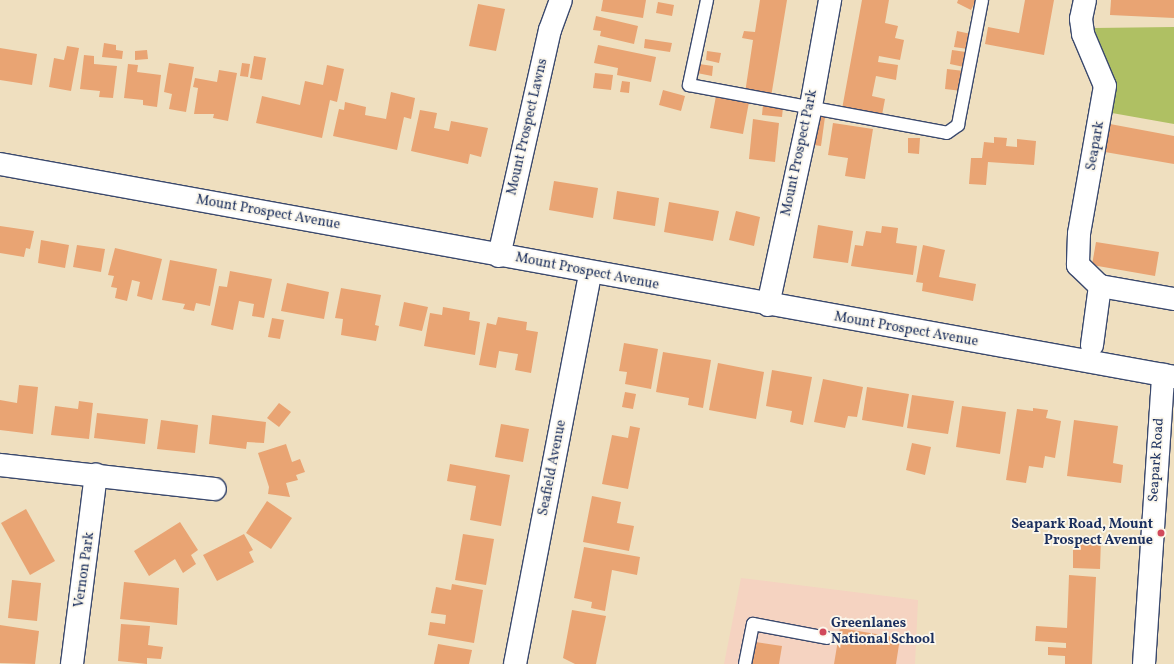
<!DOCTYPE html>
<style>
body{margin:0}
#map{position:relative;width:1174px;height:664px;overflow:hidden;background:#efdfbf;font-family:Vollkorn,serif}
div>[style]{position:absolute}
.built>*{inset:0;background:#f5d3c1}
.green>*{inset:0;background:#afc063}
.building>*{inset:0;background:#e9a473}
.roads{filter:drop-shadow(1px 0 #3b496d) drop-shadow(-1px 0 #3b496d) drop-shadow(0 1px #3b496d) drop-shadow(0 -1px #3b496d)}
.lane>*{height:12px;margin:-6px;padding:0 6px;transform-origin:6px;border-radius:6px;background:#fff}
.street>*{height:22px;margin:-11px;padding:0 11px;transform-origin:11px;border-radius:11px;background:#fff}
.dots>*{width:11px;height:11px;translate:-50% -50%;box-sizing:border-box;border:2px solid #fbf7ec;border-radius:50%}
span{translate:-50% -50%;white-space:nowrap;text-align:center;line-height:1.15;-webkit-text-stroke:3.5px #fbf7ec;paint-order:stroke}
.street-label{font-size:14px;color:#1b2f5e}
.poi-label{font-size:14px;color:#1b2f5e;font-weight:700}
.right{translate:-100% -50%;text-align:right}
.left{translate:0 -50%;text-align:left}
</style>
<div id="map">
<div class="built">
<i style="clip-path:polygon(741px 578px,918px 600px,915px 664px,724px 664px)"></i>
</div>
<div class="green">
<i style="clip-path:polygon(1174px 27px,1174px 124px,1112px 113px,1112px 82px,1094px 28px)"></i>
</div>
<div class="building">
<i style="clip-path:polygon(603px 0,646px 0,643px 18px,601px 11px)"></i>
<i style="clip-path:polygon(760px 0,787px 0,771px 97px,745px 93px,753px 40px,742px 38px,744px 31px,755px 32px)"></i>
<i style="clip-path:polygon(862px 0,889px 0,885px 23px,898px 26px,895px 38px,904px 40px,900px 60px,879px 56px,878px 62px,898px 65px,896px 80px,876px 76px,872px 96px,885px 99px,882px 115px,842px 109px)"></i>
<i style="clip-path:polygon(958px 0,976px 0,971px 10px,957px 3px)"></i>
<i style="clip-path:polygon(1025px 0,1054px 0,1044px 55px,985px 44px,988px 27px,1019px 33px)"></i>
<i style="clip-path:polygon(1111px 0,1174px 0,1174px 18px,1110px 15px)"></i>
<i style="clip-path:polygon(658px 2px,674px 5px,672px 16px,656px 13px)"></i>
<i style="clip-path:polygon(478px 4px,505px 9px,496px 51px,469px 46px)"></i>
<i style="clip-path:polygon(596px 16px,638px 26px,634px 44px,600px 36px,601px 31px,593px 30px)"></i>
<i style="clip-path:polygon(957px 31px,971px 34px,968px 49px,954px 47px)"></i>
<i style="clip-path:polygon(645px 39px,672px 43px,670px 52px,644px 48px)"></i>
<i style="clip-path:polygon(104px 43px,116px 45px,116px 50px,123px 51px,122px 59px,102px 57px)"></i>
<i style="clip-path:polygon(598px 45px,656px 57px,651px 82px,617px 75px,618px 68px,594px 63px)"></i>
<i style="clip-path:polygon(67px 46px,79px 48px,71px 91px,49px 87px,54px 58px,64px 60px)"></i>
<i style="clip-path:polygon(0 48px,37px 54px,32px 85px,0 80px)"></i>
<i style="clip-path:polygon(147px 50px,148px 59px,135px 60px,135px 51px)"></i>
<i style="clip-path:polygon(952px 50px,966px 52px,964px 67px,950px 64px)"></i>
<i style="clip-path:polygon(707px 51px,721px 53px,719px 63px,706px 60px)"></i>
<i style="clip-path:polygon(84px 55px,94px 56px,94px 64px,117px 66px,113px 98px,99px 97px,100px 91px,80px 89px)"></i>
<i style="clip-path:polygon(254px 56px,266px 58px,262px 80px,250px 78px)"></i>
<i style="clip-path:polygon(169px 63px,194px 67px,186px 112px,169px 109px,172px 94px,164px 92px)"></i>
<i style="clip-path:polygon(242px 63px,250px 64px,248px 77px,240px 76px)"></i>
<i style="clip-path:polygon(128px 64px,138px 65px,137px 72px,161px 75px,157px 107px,143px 105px,143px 100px,124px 98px)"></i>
<i style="clip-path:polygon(699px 64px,713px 66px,712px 76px,697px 73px)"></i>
<i style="clip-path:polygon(327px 65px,344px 69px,337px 102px,330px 100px,322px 138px,256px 123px,262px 96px,300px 105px,305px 81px,323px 85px)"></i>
<i style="clip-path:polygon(947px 69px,964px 71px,962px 91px,945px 89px)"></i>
<i style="clip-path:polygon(219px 70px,237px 73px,228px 121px,213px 118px,214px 114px,194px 114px,198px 88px,193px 87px,195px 78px,217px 82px)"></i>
<i style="clip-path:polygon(595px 73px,613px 75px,611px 90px,593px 88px)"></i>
<i style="clip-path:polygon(622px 81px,630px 82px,629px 93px,620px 92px)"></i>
<i style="clip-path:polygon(663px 90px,685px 96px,681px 111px,659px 105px)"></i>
<i style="clip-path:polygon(391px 92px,415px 98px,411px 119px,404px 117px,397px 150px,333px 136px,339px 109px,344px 110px,345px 102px,366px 107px,365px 115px,386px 119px)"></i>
<i style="clip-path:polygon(716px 96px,749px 102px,743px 134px,710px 128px)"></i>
<i style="clip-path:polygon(763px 104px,783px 107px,782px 117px,762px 115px)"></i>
<i style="clip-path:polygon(420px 110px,437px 113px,434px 128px,449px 131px,451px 121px,488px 128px,481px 157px,470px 154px,468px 164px,411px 151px)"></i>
<i style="clip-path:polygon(811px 115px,825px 117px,821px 146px,807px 144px)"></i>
<i style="clip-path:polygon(753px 119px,779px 123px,775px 162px,749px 159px)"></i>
<i style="clip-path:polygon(833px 123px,873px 129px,865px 179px,845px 176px,848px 158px,828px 155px)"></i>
<i style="clip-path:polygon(1110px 124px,1174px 136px,1174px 164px,1105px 152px)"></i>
<i style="clip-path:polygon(994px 137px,1007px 138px,1006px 146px,1017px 147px,1017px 139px,1036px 141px,1034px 165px,988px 162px,986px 185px,969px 184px,971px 158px,982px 158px,984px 142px,994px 143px)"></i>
<i style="clip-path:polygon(908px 138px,920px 138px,919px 154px,908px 153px)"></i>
<i style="clip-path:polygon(554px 181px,598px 188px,593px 218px,549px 210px)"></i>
<i style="clip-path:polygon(617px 191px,659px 198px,655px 226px,613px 219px)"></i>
<i style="clip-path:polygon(669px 202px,719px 211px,713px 241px,664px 232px)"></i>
<i style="clip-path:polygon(736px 211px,760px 217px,754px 246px,729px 240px)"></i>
<i style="clip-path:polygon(818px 225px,853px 231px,848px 263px,813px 258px)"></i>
<i style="clip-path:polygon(0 226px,34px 231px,30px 249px,26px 248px,24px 257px,0 253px)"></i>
<i style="clip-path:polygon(882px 226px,898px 228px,896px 243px,917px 246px,913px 275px,851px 266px,855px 245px,863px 246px,866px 231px,881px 233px)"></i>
<i style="clip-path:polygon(41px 240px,69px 245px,65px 268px,38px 263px)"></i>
<i style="clip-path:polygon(1096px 242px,1159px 252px,1155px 276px,1092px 265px)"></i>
<i style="clip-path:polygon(77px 245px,105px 249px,101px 272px,73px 267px)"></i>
<i style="clip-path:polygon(923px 245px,945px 250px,939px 277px,976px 284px,973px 301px,922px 291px,923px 283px,916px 282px)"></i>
<i style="clip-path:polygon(115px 248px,162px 259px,152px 300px,137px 296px,140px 282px,132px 280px,127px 301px,115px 298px,117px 288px,111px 287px,114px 276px,108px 275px)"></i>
<i style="clip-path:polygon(170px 260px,217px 269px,210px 306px,196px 303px,194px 311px,183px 309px,185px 304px,162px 300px)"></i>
<i style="clip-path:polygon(230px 271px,272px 279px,264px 318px,252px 316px,254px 304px,239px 301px,233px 330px,211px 325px,219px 286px,227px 287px)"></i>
<i style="clip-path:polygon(287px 283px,329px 292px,324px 319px,281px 311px)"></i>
<i style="clip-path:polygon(341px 288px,381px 295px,375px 325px,379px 326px,376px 341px,341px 335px,343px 319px,335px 318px)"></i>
<i style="clip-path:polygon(404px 302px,428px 307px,422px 331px,399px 326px)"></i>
<i style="clip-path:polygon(443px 307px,470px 312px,469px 320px,480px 322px,475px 355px,424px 346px,430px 313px,442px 315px)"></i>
<i style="clip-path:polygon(498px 317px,527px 322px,526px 330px,538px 332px,531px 373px,515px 370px,518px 354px,499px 351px,496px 368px,479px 365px,487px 323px,496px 325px)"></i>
<i style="clip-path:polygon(272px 318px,284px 320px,280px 339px,268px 337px)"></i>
<i style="clip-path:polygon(624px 343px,658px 349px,651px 389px,625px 384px,627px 372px,619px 371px)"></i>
<i style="clip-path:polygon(663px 352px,711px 360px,703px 408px,688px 405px,689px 398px,656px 392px)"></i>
<i style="clip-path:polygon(718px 363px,764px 372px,756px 419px,709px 410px)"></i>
<i style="clip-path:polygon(772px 370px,812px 377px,803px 425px,790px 422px,792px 411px,766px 406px)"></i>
<i style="clip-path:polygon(823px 379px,863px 387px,857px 417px,848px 416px,845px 428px,814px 422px)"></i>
<i style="clip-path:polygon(19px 385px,38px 387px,33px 434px,0 430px,0 400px,17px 403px)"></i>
<i style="clip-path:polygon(867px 387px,909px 394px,903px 427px,862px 420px)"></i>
<i style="clip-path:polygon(625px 392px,636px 394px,633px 409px,622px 407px)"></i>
<i style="clip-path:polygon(912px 395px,954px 401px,948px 434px,907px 428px)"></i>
<i style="clip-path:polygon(79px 401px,93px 403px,89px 439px,51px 435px,55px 406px,78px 409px)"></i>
<i style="clip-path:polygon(279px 403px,291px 412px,279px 427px,267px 418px)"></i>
<i style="clip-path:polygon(962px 406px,1006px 412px,1000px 454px,956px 447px)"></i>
<i style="clip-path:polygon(1033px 408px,1048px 410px,1046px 418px,1061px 421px,1055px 458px,1045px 456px,1043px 468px,1029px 466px,1026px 483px,1006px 480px,1017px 409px,1033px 411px)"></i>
<i style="clip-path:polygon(97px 413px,148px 419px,145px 444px,94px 438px)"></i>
<i style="clip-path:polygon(212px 415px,266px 422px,264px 443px,247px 442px,246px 449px,209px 444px)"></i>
<i style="clip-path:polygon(161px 420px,198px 425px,195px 453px,157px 449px)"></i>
<i style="clip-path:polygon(1074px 420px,1118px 426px,1113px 463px,1123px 465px,1121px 483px,1067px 476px)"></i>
<i style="clip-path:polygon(501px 424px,529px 429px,523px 462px,495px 457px)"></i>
<i style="clip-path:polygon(630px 426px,640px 428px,628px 489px,602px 484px,612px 435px,628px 438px)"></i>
<i style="clip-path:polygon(912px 443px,931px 447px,925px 475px,906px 470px)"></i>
<i style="clip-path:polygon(286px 444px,292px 462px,300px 459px,305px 472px,296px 475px,298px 480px,286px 483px,290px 497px,268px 494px,269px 487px,258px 453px)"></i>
<i style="clip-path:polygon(450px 464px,510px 475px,501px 526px,470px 520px,476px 486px,447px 481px)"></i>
<i style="clip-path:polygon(592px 496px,621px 502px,617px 523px,634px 526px,629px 551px,583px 542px)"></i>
<i style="clip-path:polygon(267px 501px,292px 518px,271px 549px,246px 533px)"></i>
<i style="clip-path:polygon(26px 509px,55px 561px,30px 575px,1px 523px)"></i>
<i style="clip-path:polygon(180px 522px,198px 550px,191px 555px,196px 564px,183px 573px,175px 559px,149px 576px,134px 551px)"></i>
<i style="clip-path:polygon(244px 534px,253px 550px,249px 552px,254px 562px,217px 581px,203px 555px)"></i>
<i style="clip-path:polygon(463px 534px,494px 539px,486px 585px,455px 580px)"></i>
<i style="clip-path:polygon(1073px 538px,1101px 538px,1100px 569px,1073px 568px)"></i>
<i style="clip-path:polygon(584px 547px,640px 557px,637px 575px,612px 570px,605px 611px,591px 608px,592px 602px,574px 598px)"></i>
<i style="clip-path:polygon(1069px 575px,1096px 577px,1092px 664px,1065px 664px,1065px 656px,1048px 655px,1048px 647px,1066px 648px,1066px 643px,1035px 641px,1036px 626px,1067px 628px)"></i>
<i style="clip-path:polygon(12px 580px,41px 583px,37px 621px,8px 618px)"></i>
<i style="clip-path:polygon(124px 582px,179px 588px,177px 625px,120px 619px)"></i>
<i style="clip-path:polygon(452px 584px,483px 590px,474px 643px,428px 635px,430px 622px,445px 624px,446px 615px,431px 613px,436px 587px,451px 590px)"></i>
<i style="clip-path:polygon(572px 610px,606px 616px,596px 664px,575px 664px,563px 658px)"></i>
<i style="clip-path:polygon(121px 624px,150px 626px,148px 645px,163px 647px,161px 659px,147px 658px,147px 664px,118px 661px)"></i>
<i style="clip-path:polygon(0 625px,39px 631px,35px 664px,0 663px)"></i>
<i style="clip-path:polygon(840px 628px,900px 638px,896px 664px,834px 664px)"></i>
<i style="clip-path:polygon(755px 642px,782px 646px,779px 664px,751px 664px)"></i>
<i style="clip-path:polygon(438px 644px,472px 650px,469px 664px,434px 664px)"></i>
</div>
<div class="roads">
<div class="lane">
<i style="left:707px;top:0;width:87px;rotate:102deg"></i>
<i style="left:689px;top:85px;width:262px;rotate:10.5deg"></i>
<i style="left:947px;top:133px;width:14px;rotate:-36deg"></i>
<i style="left:958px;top:125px;width:127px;rotate:-79.1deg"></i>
<i style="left:745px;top:664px;width:41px;rotate:-78.7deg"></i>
<i style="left:753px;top:624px;width:75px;rotate:10.7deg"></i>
</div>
<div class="street">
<i style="left:1085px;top:0;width:19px;rotate:102deg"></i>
<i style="left:1081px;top:19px;width:15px;rotate:82deg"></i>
<i style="left:1083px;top:34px;width:56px;rotate:67.1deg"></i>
<i style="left:1105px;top:86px;width:150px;rotate:100deg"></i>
<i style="left:1079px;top:234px;width:31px;rotate:92deg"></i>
<i style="left:1078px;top:265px;width:30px;rotate:44deg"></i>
<i style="left:1100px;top:286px;width:75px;rotate:10deg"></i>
<i style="left:0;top:164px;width:1193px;rotate:10.28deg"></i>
<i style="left:499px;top:256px;width:232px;rotate:-77.3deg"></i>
<i style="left:550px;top:30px;width:32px;rotate:-70deg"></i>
<i style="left:768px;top:305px;width:204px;rotate:-77.8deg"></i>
<i style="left:811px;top:106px;width:108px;rotate:-79.8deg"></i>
<i style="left:1092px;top:345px;width:60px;rotate:-82.3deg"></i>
<i style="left:0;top:465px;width:216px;rotate:6.4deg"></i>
<i style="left:72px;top:664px;width:191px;rotate:-82.8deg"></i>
<i style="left:515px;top:664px;width:398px;rotate:-79.1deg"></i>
<i style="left:1144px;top:664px;width:290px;rotate:-86.2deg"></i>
</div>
</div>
<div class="dots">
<i style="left:1161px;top:533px;background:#d1495b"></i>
<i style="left:823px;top:632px;background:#d1495b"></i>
</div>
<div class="street-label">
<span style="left:528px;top:127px;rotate:-77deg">Mount Prospect Lawns</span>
<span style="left:1096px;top:146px;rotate:-80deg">Seapark</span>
<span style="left:800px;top:153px;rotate:-78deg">Mount Prospect Park</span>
<span style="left:268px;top:213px;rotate:10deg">Mount Prospect Avenue</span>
<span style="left:587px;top:272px;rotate:11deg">Mount Prospect Avenue</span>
<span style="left:906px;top:330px;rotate:10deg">Mount Prospect Avenue</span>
<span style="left:1157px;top:460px;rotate:-86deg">Seapark Road</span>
<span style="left:553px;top:468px;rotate:-79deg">Seafield Avenue</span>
<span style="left:85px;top:570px;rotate:-82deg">Vernon Park</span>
</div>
<div class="poi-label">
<span class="right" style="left:1153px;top:533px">Seapark Road, Mount<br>Prospect Avenue</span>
<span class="left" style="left:831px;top:632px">Greenlanes<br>National School</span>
</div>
</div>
